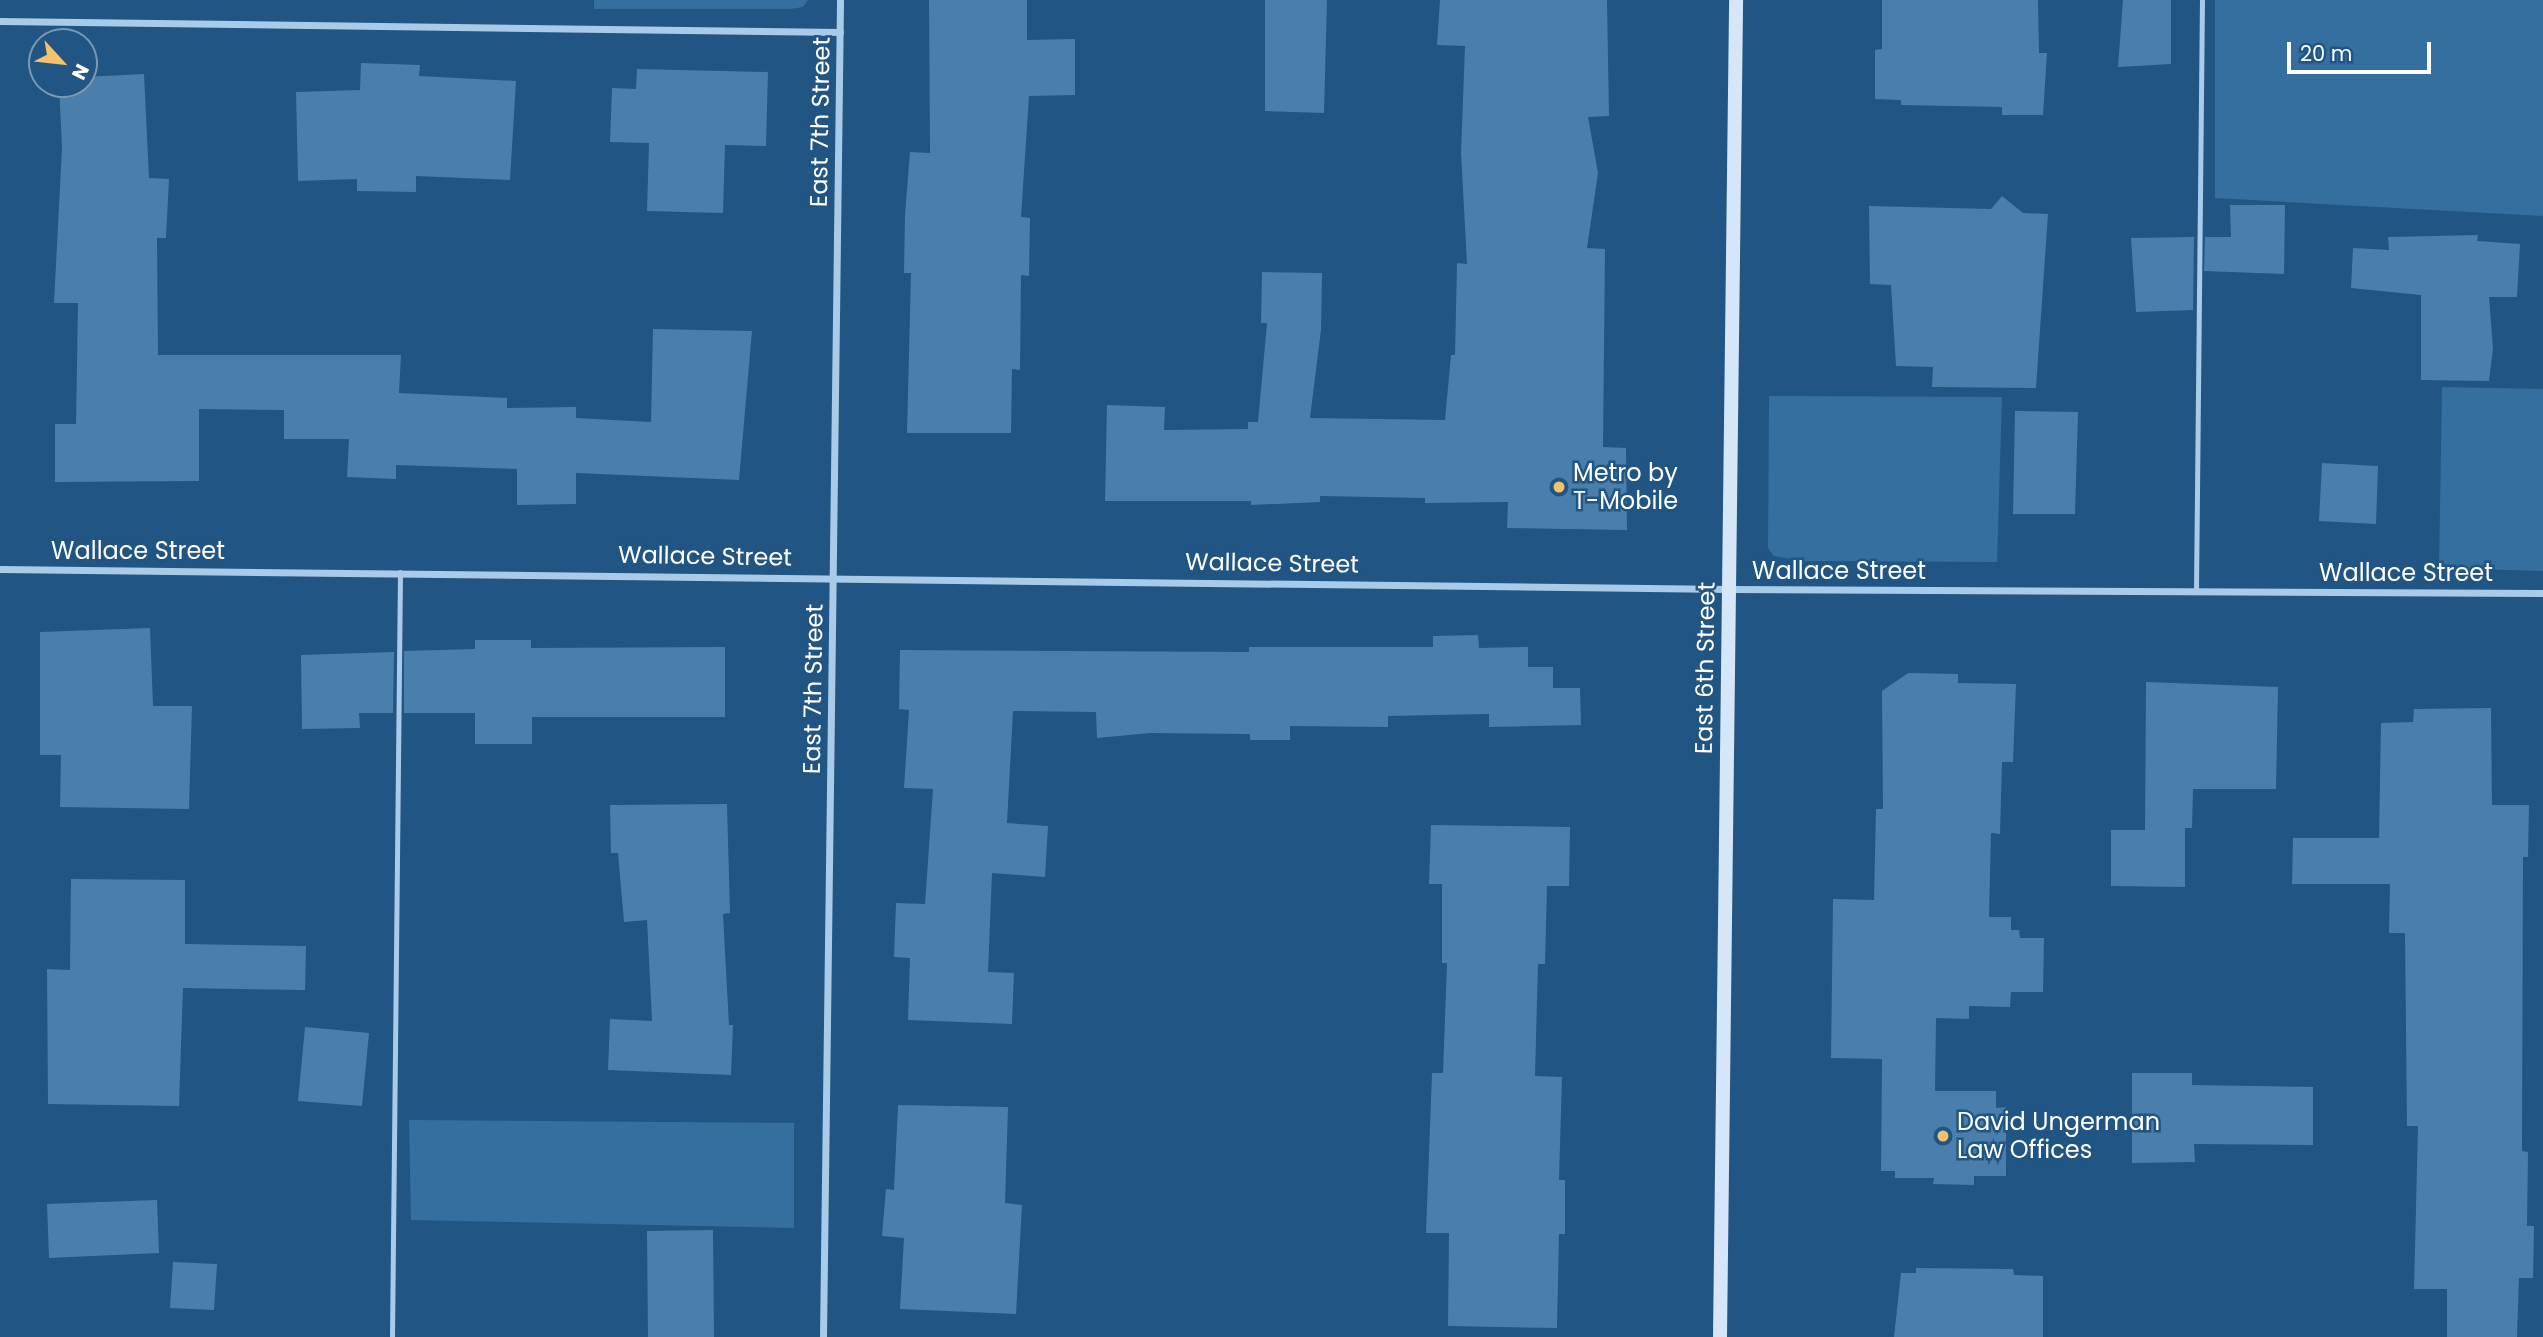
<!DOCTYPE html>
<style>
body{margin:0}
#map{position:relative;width:2543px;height:1337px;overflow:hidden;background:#215583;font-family:Poppins,sans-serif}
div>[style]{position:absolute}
.green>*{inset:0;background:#356fa0}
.building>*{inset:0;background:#4a7fab}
.lane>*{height:5px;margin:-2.5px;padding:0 2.5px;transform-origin:2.5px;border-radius:2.5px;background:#a9cbe8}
.street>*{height:7px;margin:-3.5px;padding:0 3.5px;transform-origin:3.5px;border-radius:3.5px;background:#a9cbe8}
.secondary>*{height:14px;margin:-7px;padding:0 7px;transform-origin:7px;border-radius:7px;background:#d4e6f7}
.dots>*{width:19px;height:19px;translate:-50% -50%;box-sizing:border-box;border:4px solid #215583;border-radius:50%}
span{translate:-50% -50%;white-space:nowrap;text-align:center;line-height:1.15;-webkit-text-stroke:5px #215583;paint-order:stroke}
.street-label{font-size:24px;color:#fff}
.poi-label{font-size:24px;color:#fff}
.left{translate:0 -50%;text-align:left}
.north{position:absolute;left:28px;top:28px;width:70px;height:70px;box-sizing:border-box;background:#215583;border:2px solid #7a99b5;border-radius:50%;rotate:117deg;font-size:19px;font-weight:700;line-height:28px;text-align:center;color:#fff}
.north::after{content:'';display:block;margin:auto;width:24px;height:32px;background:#f5c16b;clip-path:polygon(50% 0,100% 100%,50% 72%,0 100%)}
.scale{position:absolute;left:2287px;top:42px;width:144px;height:32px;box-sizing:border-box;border:4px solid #fff;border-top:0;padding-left:9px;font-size:21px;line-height:24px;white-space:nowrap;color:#fff;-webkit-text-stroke:5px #215583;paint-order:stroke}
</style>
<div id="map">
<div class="green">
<i style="clip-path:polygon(594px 0,808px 0,803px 7px,791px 9px,594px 9px)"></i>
<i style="clip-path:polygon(2215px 0,2543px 0,2543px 216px,2215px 198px)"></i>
<i style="clip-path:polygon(2442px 387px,2543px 389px,2543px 571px,2439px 568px)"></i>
<i style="clip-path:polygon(1769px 396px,2002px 397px,1997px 562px,1805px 561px,1774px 556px,1768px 548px)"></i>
<i style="clip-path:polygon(409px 1120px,794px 1123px,794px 1228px,411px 1220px)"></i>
</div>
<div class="building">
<i style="clip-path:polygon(929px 0,1027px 0,1027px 40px,1075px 39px,1075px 95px,1029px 96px,1021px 217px,1030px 218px,1029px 276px,1021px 275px,1020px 370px,1012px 369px,1011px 433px,907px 433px,911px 273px,904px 273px,905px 215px,910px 152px,930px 153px)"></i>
<i style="clip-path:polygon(1265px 0,1327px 0,1324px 113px,1265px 111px)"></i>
<i style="clip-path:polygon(1440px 0,1607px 0,1609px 116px,1588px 117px,1598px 173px,1587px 248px,1605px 249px,1603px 447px,1626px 448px,1627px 530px,1507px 528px,1508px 502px,1425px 503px,1425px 498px,1320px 496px,1320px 502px,1251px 505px,1251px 501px,1105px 501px,1107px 405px,1165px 407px,1164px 430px,1248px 429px,1248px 422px,1258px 422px,1267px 323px,1261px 323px,1262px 272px,1322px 273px,1321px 330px,1310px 418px,1445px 420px,1451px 355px,1455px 355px,1457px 263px,1467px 264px,1461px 152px,1465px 46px,1437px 45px)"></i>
<i style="clip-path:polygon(1882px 0,2038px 0,2039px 53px,2047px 53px,2043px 115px,2002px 115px,2002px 107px,1901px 105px,1901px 100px,1875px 99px,1875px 50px,1882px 49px)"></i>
<i style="clip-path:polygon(2123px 0,2171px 0,2171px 64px,2118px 67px)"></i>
<i style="clip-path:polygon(361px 63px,420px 65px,419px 76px,516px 81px,510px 180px,416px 176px,416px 192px,357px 191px,357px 179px,298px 181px,296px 92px,360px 90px)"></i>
<i style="clip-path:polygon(637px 69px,768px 72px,766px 146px,725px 145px,723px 213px,647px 211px,649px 143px,610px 142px,612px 88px,636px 89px)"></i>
<i style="clip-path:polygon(144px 74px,149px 178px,169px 179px,166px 238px,157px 238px,158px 355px,401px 355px,399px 393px,507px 398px,507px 408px,576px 407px,576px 418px,651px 422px,653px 329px,752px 331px,739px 480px,576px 473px,576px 504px,517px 505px,517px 469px,396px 465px,396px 479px,347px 477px,349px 439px,284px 439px,284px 410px,199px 409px,199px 481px,55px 482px,55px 424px,76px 424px,78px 303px,54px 303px,62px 148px,59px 84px,84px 84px,84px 77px)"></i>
<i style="clip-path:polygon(2002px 196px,2023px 213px,2048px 214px,2036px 388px,1932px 387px,1933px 367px,1896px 366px,1891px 285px,1870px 284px,1869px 206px,1991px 209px)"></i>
<i style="clip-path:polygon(2230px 205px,2285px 205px,2284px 274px,2204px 271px,2205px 237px,2231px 237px)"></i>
<i style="clip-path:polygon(2478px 235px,2477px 241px,2520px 244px,2517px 297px,2489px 297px,2493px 349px,2489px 381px,2421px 380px,2421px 295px,2351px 288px,2353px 248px,2389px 250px,2388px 237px)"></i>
<i style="clip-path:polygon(2194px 237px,2193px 310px,2136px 312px,2131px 238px)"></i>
<i style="clip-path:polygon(2015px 411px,2078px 412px,2075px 514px,2013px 514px)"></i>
<i style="clip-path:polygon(2322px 463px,2378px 466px,2376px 524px,2319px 521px)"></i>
<i style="clip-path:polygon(150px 628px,153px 706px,192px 706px,189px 809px,60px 807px,61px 755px,40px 755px,40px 632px)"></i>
<i style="clip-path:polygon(1478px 635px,1479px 648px,1528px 647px,1528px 667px,1553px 667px,1553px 688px,1580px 688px,1581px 725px,1489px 727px,1489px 714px,1388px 716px,1388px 727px,1290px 726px,1290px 740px,1250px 740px,1250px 734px,1150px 733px,1097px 738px,1096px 712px,1013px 711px,1007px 823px,1048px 826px,1045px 877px,992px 873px,988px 972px,1014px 973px,1012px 1024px,908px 1020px,910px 958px,894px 957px,896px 903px,925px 904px,933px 789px,904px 788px,909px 710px,899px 709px,900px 650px,1249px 652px,1249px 647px,1433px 647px,1433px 636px)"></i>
<i style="clip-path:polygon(475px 640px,531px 640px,531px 648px,725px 647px,725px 717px,532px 717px,532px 744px,475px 744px,475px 713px,404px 713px,404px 651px,475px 649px)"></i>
<i style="clip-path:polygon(394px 652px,393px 713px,359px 713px,360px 728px,302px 729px,301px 655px)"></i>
<i style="clip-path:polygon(1908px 673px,1958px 674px,1958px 683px,2016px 684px,2013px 762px,2002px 762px,2000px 834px,1991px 833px,1989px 917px,2011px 917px,2011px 930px,2019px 930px,2020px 938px,2044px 938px,2043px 992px,2011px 992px,2010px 1007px,1969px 1006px,1969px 1019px,1936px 1018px,1935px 1091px,1996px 1091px,1996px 1108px,2006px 1107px,2006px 1176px,1974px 1176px,1974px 1185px,1933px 1184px,1934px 1178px,1895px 1178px,1895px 1171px,1881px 1171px,1882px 1059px,1831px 1058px,1833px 899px,1874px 900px,1876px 809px,1883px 809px,1882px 691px)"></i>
<i style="clip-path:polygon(2146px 682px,2278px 687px,2276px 789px,2193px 789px,2192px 828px,2185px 828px,2185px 887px,2111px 886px,2111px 830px,2145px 830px)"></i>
<i style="clip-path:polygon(2491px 708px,2492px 805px,2529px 805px,2528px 857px,2523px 857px,2522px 1151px,2528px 1152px,2527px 1226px,2534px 1226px,2533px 1278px,2519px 1278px,2517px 1337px,2447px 1337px,2447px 1289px,2414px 1289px,2418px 1126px,2407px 1126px,2405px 933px,2389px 933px,2390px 884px,2292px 884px,2293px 838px,2379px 838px,2381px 723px,2413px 722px,2414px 709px)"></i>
<i style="clip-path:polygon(727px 804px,730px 913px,723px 914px,729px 1025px,733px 1025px,731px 1075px,608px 1070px,610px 1019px,652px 1021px,647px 920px,624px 922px,618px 853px,611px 853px,610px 805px)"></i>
<i style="clip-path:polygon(1431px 825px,1570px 827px,1569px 886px,1547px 886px,1545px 964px,1538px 964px,1535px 1076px,1562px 1077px,1559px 1180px,1565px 1180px,1565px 1234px,1559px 1234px,1557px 1328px,1448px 1326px,1449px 1233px,1426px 1233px,1432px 1073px,1443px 1073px,1447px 963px,1442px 963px,1442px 884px,1429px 884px)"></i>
<i style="clip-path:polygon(71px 879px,185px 880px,185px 944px,306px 946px,305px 990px,183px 988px,179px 1106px,48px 1104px,47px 969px,70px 970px)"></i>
<i style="clip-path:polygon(305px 1027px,369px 1033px,362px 1106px,298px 1101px)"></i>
<i style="clip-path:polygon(2132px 1073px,2192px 1073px,2192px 1085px,2313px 1087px,2313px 1145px,2194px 1144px,2195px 1162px,2132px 1163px)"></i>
<i style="clip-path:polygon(898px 1105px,1008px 1107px,1005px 1203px,1022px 1205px,1016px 1314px,900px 1309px,904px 1238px,882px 1236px,886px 1189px,894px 1190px)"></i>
<i style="clip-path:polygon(157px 1200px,159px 1253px,49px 1258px,47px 1204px)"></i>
<i style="clip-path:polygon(713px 1230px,714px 1337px,648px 1337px,647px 1231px)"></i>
<i style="clip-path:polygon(173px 1262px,217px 1264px,214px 1310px,170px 1308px)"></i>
<i style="clip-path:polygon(1916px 1268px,2013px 1269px,2014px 1275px,2043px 1276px,2043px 1337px,1894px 1337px,1901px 1273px,1916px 1273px)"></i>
</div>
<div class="lane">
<i style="left:2196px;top:591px;width:591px;rotate:-89.42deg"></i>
<i style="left:392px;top:1337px;width:765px;rotate:-89.4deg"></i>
</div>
<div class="street">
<i style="left:0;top:21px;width:840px;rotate:0.75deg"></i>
<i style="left:0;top:569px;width:1729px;rotate:0.66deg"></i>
<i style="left:1729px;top:589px;width:814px;rotate:0.28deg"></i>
<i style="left:823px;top:1337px;width:1337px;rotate:-89.27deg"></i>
</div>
<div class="secondary">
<i style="left:1720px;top:1337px;width:1337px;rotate:-89.31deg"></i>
</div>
<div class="dots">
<i style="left:1559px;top:487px;background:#f5c16b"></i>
<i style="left:1943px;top:1136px;background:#f5c16b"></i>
</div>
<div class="street-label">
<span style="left:820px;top:122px;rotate:-89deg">East 7th Street</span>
<span style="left:138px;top:551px">Wallace Street</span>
<span style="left:705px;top:556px;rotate:1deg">Wallace Street</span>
<span style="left:1272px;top:563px;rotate:1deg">Wallace Street</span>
<span style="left:1839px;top:571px">Wallace Street</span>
<span style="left:2406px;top:573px">Wallace Street</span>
<span style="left:1705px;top:668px;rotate:-89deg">East 6th Street</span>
<span style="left:813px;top:689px;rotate:-89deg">East 7th Street</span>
</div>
<div class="poi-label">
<span class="left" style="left:1573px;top:487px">Metro by<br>T-Mobile</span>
<span class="left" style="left:1957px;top:1136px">David Ungerman<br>Law Offices</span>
</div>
<div class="north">N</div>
<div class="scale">20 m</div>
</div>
